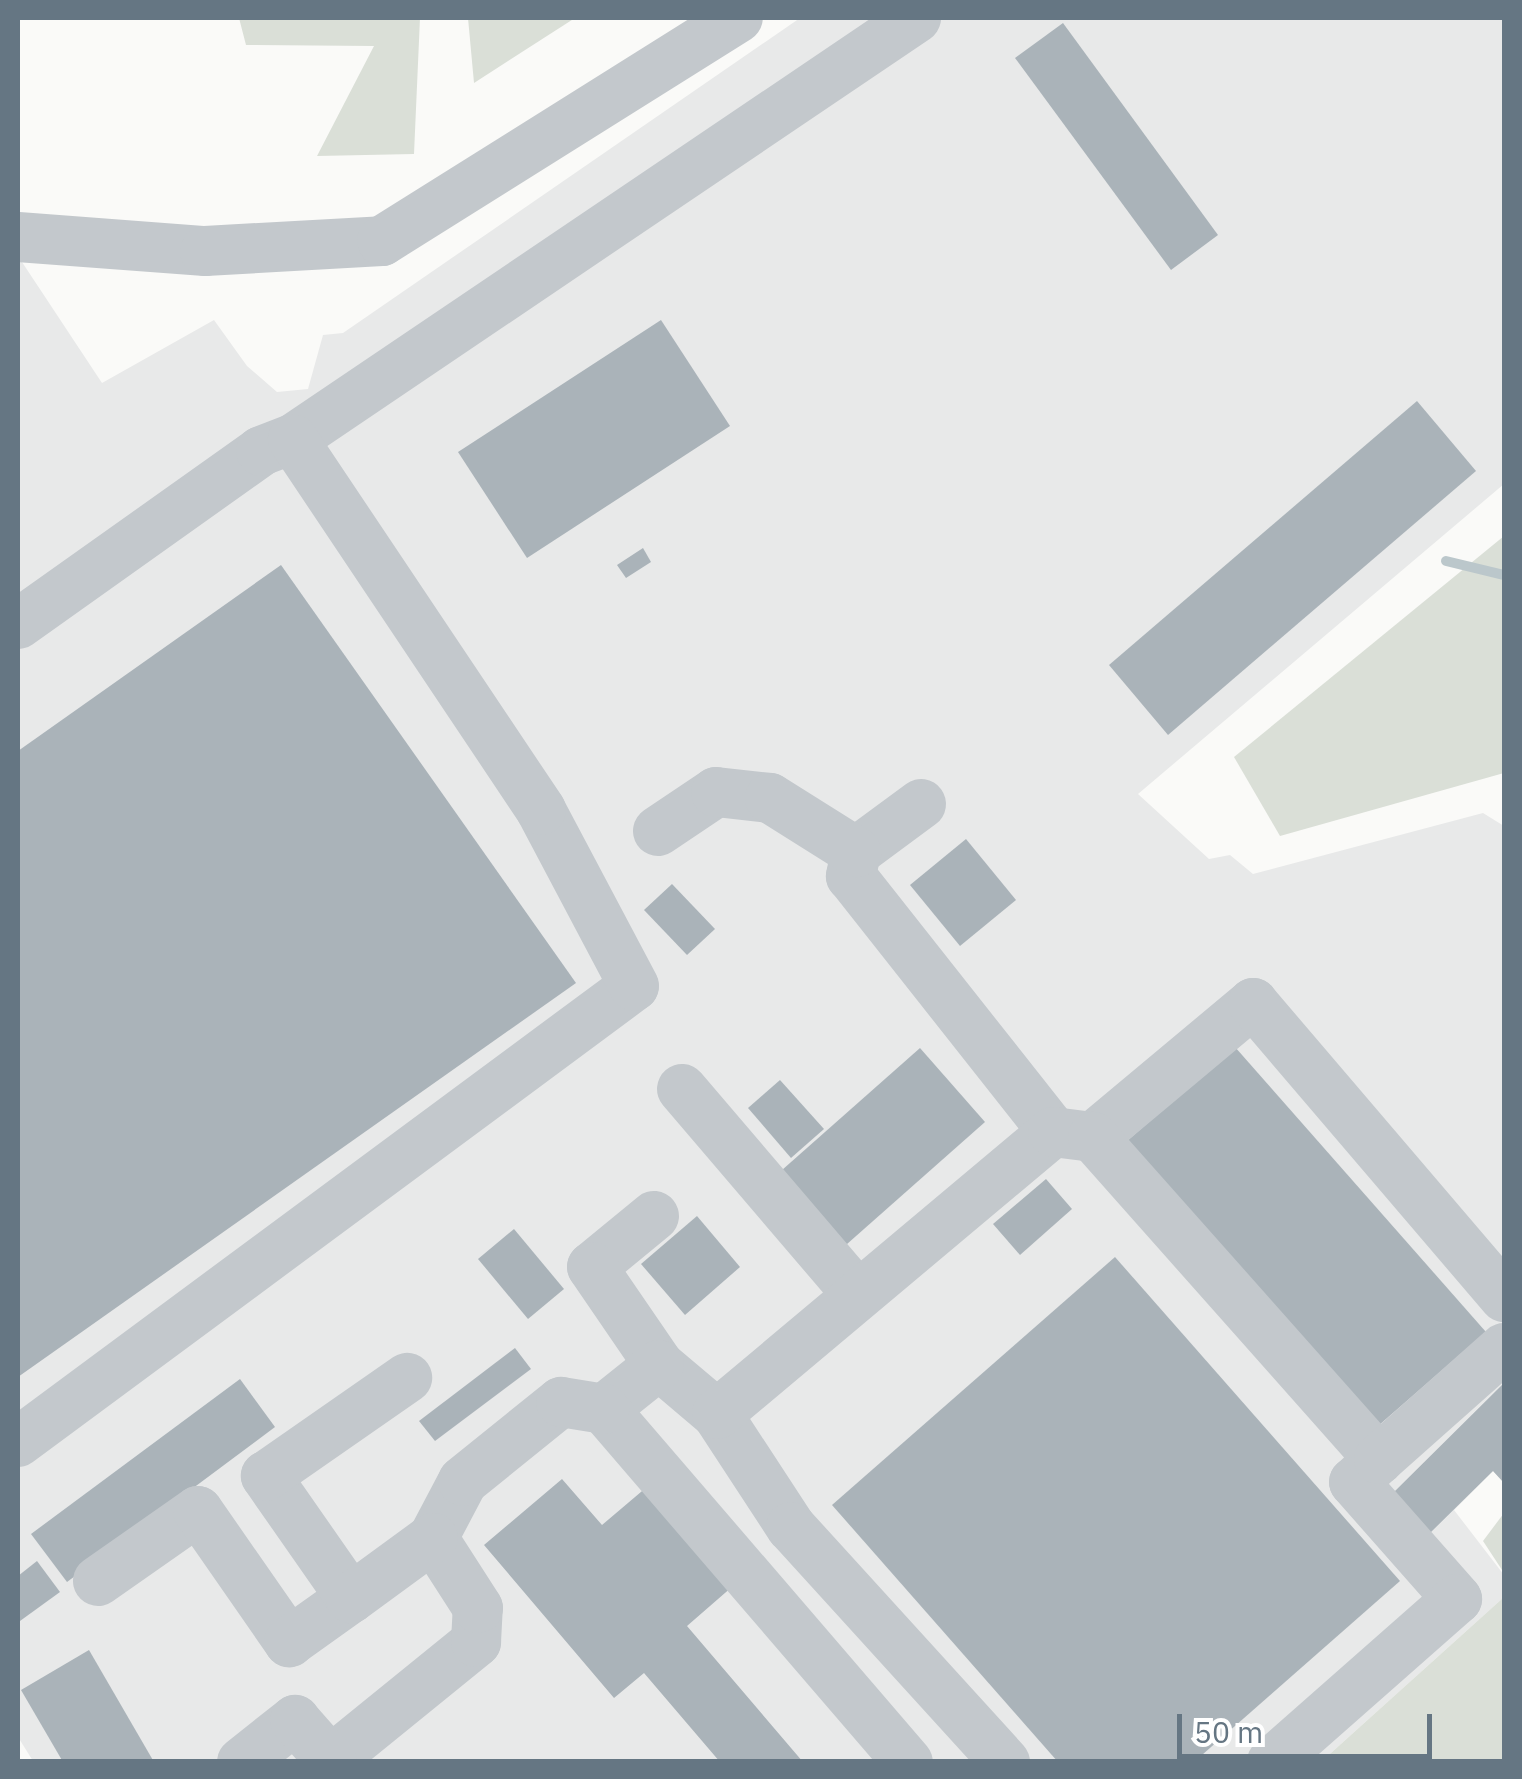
<!DOCTYPE html>
<style>
body{margin:0}
#map{position:relative;width:1522px;height:1779px;overflow:hidden;background:#fafaf8;font-family:"IBM Plex Sans",sans-serif}
div>[style]{position:absolute}
.built>*{inset:0;background:#e8e9e9}
.green>*{inset:0;background:#dadfd7}
.stream>*{height:10px;margin:-5px;padding:0 5px;transform-origin:5px;border-radius:5px;background:#bbc7cb}
.building>*{inset:0;background:#aab3b9}
.minor>*{height:50px;margin:-25px;padding:0 25px;transform-origin:25px;border-radius:25px;background:#c3c8cc}
span{translate:-50% -50%;white-space:nowrap;text-align:center;line-height:1.15;-webkit-text-stroke:10px #fff;paint-order:stroke}
.frame{position:absolute;inset:0;border:20px solid #657683;pointer-events:none}
.scale{position:absolute;left:1177px;top:1714px;width:255px;height:45px;box-sizing:border-box;border:5px solid #657683;border-top:0;padding-left:12px;font-size:30px;line-height:35px;white-space:nowrap;color:#657683;-webkit-text-stroke:8px #fff;paint-order:stroke}
</style>
<div id="map">
<div class="built">
<i style="clip-path:polygon(800px 18px,1504px 18px,1504px 484px,1138px 794px,1209px 859px,1230px 855px,1253px 874px,1483px 813px,1504px 826px,1504px 1483px,1493px 1471px,1454px 1510px,1504px 1575px,1504px 1597px,1322px 1761px,33px 1761px,18px 1737px,18px 256px,102px 383px,214px 320px,247px 366px,277px 392px,308px 389px,323px 335px,343px 333px)"></i>
</div>
<div class="green">
<i style="clip-path:polygon(239px 18px,420px 18px,414px 154px,317px 156px,374px 46px,246px 45px)"></i>
<i style="clip-path:polygon(468px 18px,575px 18px,474px 83px)"></i>
<i style="clip-path:polygon(1504px 536px,1504px 773px,1280px 836px,1234px 757px)"></i>
<i style="clip-path:polygon(1504px 1513px,1504px 1573px,1483px 1541px)"></i>
<i style="clip-path:polygon(1504px 1597px,1504px 1761px,1322px 1761px)"></i>
</div>
<div class="stream">
<i style="left:1446px;top:561px;width:60px;rotate:13.6deg"></i>
</div>
<div class="building">
<i style="clip-path:polygon(1063px 23px,1218px 235px,1171px 270px,1015px 58px)"></i>
<i style="clip-path:polygon(661px 320px,730px 426px,527px 558px,458px 452px)"></i>
<i style="clip-path:polygon(1417px 401px,1476px 471px,1168px 735px,1109px 665px)"></i>
<i style="clip-path:polygon(643px 548px,651px 562px,626px 578px,617px 565px)"></i>
<i style="clip-path:polygon(281px 565px,576px 983px,18px 1377px,18px 751px)"></i>
<i style="clip-path:polygon(966px 839px,1016px 900px,960px 946px,910px 885px)"></i>
<i style="clip-path:polygon(672px 884px,715px 929px,687px 955px,644px 910px)"></i>
<i style="clip-path:polygon(1235px 1047px,1486px 1332px,1378px 1426px,1127px 1141px)"></i>
<i style="clip-path:polygon(920px 1048px,985px 1122px,838px 1252px,773px 1178px)"></i>
<i style="clip-path:polygon(780px 1080px,824px 1129px,791px 1158px,748px 1108px)"></i>
<i style="clip-path:polygon(1046px 1179px,1072px 1209px,1020px 1255px,993px 1224px)"></i>
<i style="clip-path:polygon(697px 1216px,740px 1267px,685px 1315px,641px 1264px)"></i>
<i style="clip-path:polygon(514px 1229px,564px 1289px,528px 1319px,478px 1259px)"></i>
<i style="clip-path:polygon(1115px 1257px,1400px 1581px,1194px 1762px,1058px 1762px,832px 1505px)"></i>
<i style="clip-path:polygon(515px 1348px,531px 1369px,435px 1441px,419px 1421px)"></i>
<i style="clip-path:polygon(240px 1379px,275px 1427px,67px 1582px,31px 1534px)"></i>
<i style="clip-path:polygon(1504px 1383px,1504px 1483px,1493px 1471px,1430px 1533px,1392px 1494px)"></i>
<i style="clip-path:polygon(562px 1479px,602px 1525px,648px 1486px,733px 1586px,687px 1626px,803px 1762px,720px 1762px,644px 1673px,614px 1698px,484px 1545px)"></i>
<i style="clip-path:polygon(37px 1561px,60px 1592px,20px 1621px,18px 1576px)"></i>
<i style="clip-path:polygon(89px 1650px,154px 1762px,63px 1762px,21px 1690px)"></i>
</div>
<div class="minor">
<i style="left:18px;top:237px;width:188px;rotate:4.3deg"></i>
<i style="left:205px;top:251px;width:177px;rotate:-3.2deg"></i>
<i style="left:382px;top:241px;width:420px;rotate:-32.1deg"></i>
<i style="left:18px;top:624px;width:298px;rotate:-35.4deg"></i>
<i style="left:261px;top:451px;width:34px;rotate:-21deg"></i>
<i style="left:293px;top:439px;width:752px;rotate:-34.05deg"></i>
<i style="left:921px;top:804px;width:81px;rotate:143.6deg"></i>
<i style="left:856px;top:852px;width:25px;rotate:102deg"></i>
<i style="left:851px;top:876px;width:326px;rotate:51.7deg"></i>
<i style="left:658px;top:831px;width:70px;rotate:-33.9deg"></i>
<i style="left:716px;top:792px;width:54px;rotate:6.3deg"></i>
<i style="left:770px;top:798px;width:102px;rotate:32.1deg"></i>
<i style="left:682px;top:1089px;width:271px;rotate:49.5deg"></i>
<i style="left:1093px;top:1137px;width:209px;rotate:-39.9deg"></i>
<i style="left:1253px;top:1003px;width:387px;rotate:49.5deg"></i>
<i style="left:654px;top:1216px;width:80px;rotate:140.6deg"></i>
<i style="left:592px;top:1267px;width:119px;rotate:55.6deg"></i>
<i style="left:659px;top:1365px;width:76px;rotate:40.2deg"></i>
<i style="left:717px;top:1414px;width:135px;rotate:56.8deg"></i>
<i style="left:791px;top:1527px;width:318px;rotate:47.7deg"></i>
<i style="left:659px;top:1365px;width:70px;rotate:141.3deg"></i>
<i style="left:604px;top:1409px;width:466px;rotate:49.3deg"></i>
<i style="left:717px;top:1414px;width:439px;rotate:-40deg"></i>
<i style="left:1053px;top:1132px;width:40px;rotate:7.1deg"></i>
<i style="left:1093px;top:1137px;width:431px;rotate:48.4deg"></i>
<i style="left:1379px;top:1459px;width:34px;rotate:137deg"></i>
<i style="left:1354px;top:1482px;width:156px;rotate:48.6deg"></i>
<i style="left:1457px;top:1599px;width:247px;rotate:138.6deg"></i>
<i style="left:18px;top:1442px;width:766px;rotate:-36.51deg"></i>
<i style="left:634px;top:986px;width:199px;rotate:-117.9deg"></i>
<i style="left:541px;top:810px;width:446px;rotate:-123.8deg"></i>
<i style="left:1379px;top:1459px;width:167px;rotate:-41.6deg"></i>
<i style="left:433px;top:1538px;width:64px;rotate:-62.2deg"></i>
<i style="left:463px;top:1481px;width:126px;rotate:-38.9deg"></i>
<i style="left:561px;top:1402px;width:44px;rotate:9.2deg"></i>
<i style="left:98px;top:1581px;width:122px;rotate:-35deg"></i>
<i style="left:198px;top:1511px;width:160px;rotate:55.2deg"></i>
<i style="left:289px;top:1642px;width:76px;rotate:-35.4deg"></i>
<i style="left:351px;top:1598px;width:149px;rotate:-124.9deg"></i>
<i style="left:266px;top:1476px;width:172px;rotate:-34.8deg"></i>
<i style="left:331px;top:1760px;width:187px;rotate:-39.1deg"></i>
<i style="left:476px;top:1642px;width:34px;rotate:-87deg"></i>
<i style="left:478px;top:1608px;width:83px;rotate:-122.7deg"></i>
<i style="left:433px;top:1538px;width:102px;rotate:143.8deg"></i>
<i style="left:242px;top:1762px;width:68px;rotate:-38.4deg"></i>
<i style="left:295px;top:1720px;width:56px;rotate:48.6deg"></i>
</div>
<div class="frame"></div>
<div class="scale">50 m</div>
</div>
